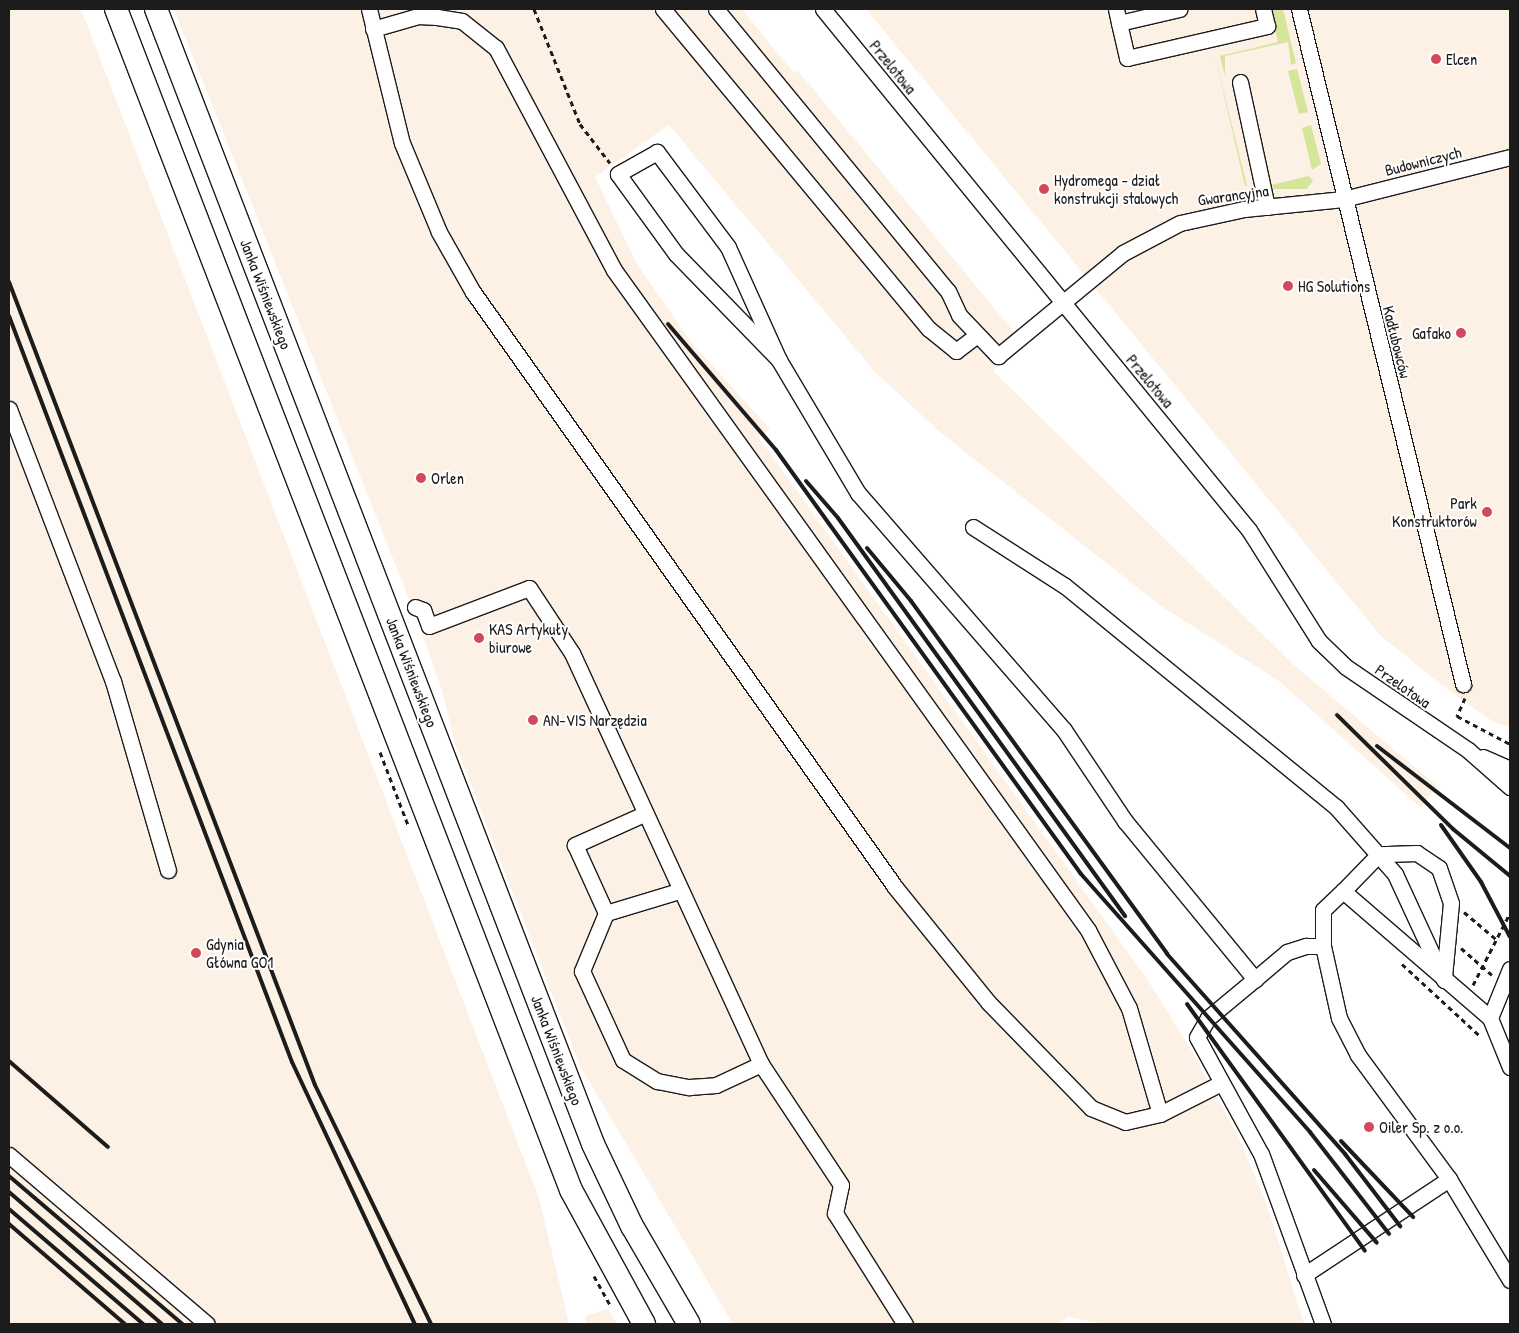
<!DOCTYPE html>
<meta charset="utf-8">
<style>
body{margin:0}
#map{position:relative;width:1519px;height:1333px;overflow:hidden;background:#fff;font-family:"Patrick Hand",sans-serif}
div>[style]{position:absolute}
.built>*{inset:0;background:#fdf0e4}
.green>*{inset:0;background:#d5e599}
.path>*{height:3px;margin-top:-1.5px;transform-origin:0;background:repeating-linear-gradient(90deg,#1c1c1c 0 5px,transparent 0 9px)}
.roads{filter:drop-shadow(1px 0 #1c1c1c) drop-shadow(-1px 0 #1c1c1c) drop-shadow(0 1px #1c1c1c) drop-shadow(0 -1px #1c1c1c)}
.minor>*{height:15px;margin:-7.5px;padding:0 7.5px;transform-origin:7.5px;border-radius:7.5px;background:#fff}
.highway>*{height:22px;margin:-11px;padding:0 11px;transform-origin:11px;border-radius:11px;background:#fff}
.rail>*{height:4px;margin:-2px;padding:0 2px;transform-origin:2px;border-radius:2px;background:#1c1c1c}
.dots>*{width:14px;height:14px;translate:-50% -50%;box-sizing:border-box;border:2px solid #fff;border-radius:50%}
span{translate:-50% -50%;white-space:nowrap;text-align:center;line-height:1.15;-webkit-text-stroke:4px #fff;paint-order:stroke}
.poi-label{font-size:16px;color:#1c1c1c}
.left{translate:0 -50%;text-align:left}
.right{translate:-100% -50%;text-align:right}
.street-label{font-size:16px;color:#1c1c1c}
.frame{position:absolute;inset:0;border:10px solid #1c1c1c;pointer-events:none}
</style>
<div id="map">
<div class="built">
<i style="clip-path:polygon(9px 9px,81px 9px,539px 1198px,569px 1324px,9px 1324px)"></i>
<i style="clip-path:polygon(174px 9px,742px 9px,792px 71px,799px 72px,1024px 344px,993px 371px,1293px 664px,1437px 786px,1421px 808px,1279px 681px,1161px 606px,941px 433px,875px 372px,669px 125px,595px 177px,637px 264px,691px 342px,770px 429px,759px 438px,1147px 979px,1192px 1051px,1237px 1134px,1267px 1205px,1304px 1324px,1105px 1324px,1068px 1317px,1057px 1324px,733px 1324px,580px 1066px,455px 743px,442px 690px,417px 619px)"></i>
<i style="clip-path:polygon(866px 9px,1510px 9px,1510px 727px,1495px 723px,1440px 684px,1380px 635px)"></i>
<i style="clip-path:polygon(608px 1309px,617px 1324px,586px 1324px,585px 1316px)"></i>
</div>
<div class="green">
<i style="clip-path:polygon(1270px 9px,1283px 9px,1296px 63px,1291px 65px,1288px 42px,1225px 56px,1225px 75px,1229px 75px,1225px 76px,1220px 56px,1278px 42px)"></i>
<i style="clip-path:polygon(1215px 56px,1240px 158px,1247px 186px,1245px 186px)"></i>
<i style="clip-path:polygon(1297px 69px,1308px 112px,1299px 114px,1288px 71px)"></i>
<i style="clip-path:polygon(1311px 125px,1321px 164px,1312px 170px,1302px 128px)"></i>
<i style="clip-path:polygon(1308px 176px,1313px 180px,1307px 189px,1273px 189px,1272px 185px)"></i>
</div>
<div class="path">
<i style="left:534px;top:9px;width:124px;rotate:68.2deg"></i>
<i style="left:580px;top:124px;width:49px;rotate:52.4deg"></i>
<i style="left:1465px;top:698px;width:20px;rotate:114deg"></i>
<i style="left:1457px;top:716px;width:60px;rotate:27.8deg"></i>
<i style="left:380px;top:752px;width:78px;rotate:69deg"></i>
<i style="left:1464px;top:912px;width:42px;rotate:40.2deg"></i>
<i style="left:1461px;top:948px;width:41px;rotate:41.1deg"></i>
<i style="left:1402px;top:964px;width:106px;rotate:42.7deg"></i>
<i style="left:1473px;top:985px;width:81px;rotate:-62.8deg"></i>
<i style="left:594px;top:1276px;width:33px;rotate:61deg"></i>
</div>
<div class="roads">
<div class="minor">
<i style="left:369px;top:9px;width:138px;rotate:76.2deg"></i>
<i style="left:402px;top:143px;width:96px;rotate:67.4deg"></i>
<i style="left:439px;top:232px;width:69px;rotate:60.5deg"></i>
<i style="left:473px;top:292px;width:729px;rotate:54.65deg"></i>
<i style="left:895px;top:887px;width:148px;rotate:51deg"></i>
<i style="left:988px;top:1002px;width:148px;rotate:45.8deg"></i>
<i style="left:1091px;top:1108px;width:37px;rotate:22deg"></i>
<i style="left:1125px;top:1122px;width:36px;rotate:-13deg"></i>
<i style="left:663px;top:9px;width:416px;rotate:50.3deg"></i>
<i style="left:929px;top:329px;width:35px;rotate:39deg"></i>
<i style="left:956px;top:351px;width:26px;rotate:-37deg"></i>
<i style="left:716px;top:9px;width:365px;rotate:50.6deg"></i>
<i style="left:948px;top:291px;width:26px;rotate:65deg"></i>
<i style="left:959px;top:315px;width:57px;rotate:46.4deg"></i>
<i style="left:998px;top:356px;width:162px;rotate:-39.5deg"></i>
<i style="left:1123px;top:253px;width:64px;rotate:-27.8deg"></i>
<i style="left:1180px;top:223px;width:66px;rotate:-12.3deg"></i>
<i style="left:1244px;top:209px;width:100px;rotate:-5.7deg"></i>
<i style="left:1344px;top:199px;width:171px;rotate:-14.2deg"></i>
<i style="left:823px;top:9px;width:673px;rotate:50.73deg"></i>
<i style="left:1249px;top:530px;width:131px;rotate:57.8deg"></i>
<i style="left:1319px;top:641px;width:37px;rotate:44deg"></i>
<i style="left:1346px;top:667px;width:148px;rotate:34.2deg"></i>
<i style="left:1468px;top:750px;width:56px;rotate:41.4deg"></i>
<i style="left:1116px;top:9px;width:14px;rotate:78deg"></i>
<i style="left:1119px;top:23px;width:62px;rotate:-13.1deg"></i>
<i style="left:1299px;top:9px;width:695px;rotate:76.34deg"></i>
<i style="left:1119px;top:23px;width:36px;rotate:77deg"></i>
<i style="left:1127px;top:58px;width:144px;rotate:-12.9deg"></i>
<i style="left:1267px;top:26px;width:17px;rotate:-103deg"></i>
<i style="left:373px;top:29px;width:47px;rotate:-16.1deg"></i>
<i style="left:418px;top:16px;width:19px;rotate:3deg"></i>
<i style="left:437px;top:17px;width:25px;rotate:9deg"></i>
<i style="left:462px;top:21px;width:43px;rotate:38.5deg"></i>
<i style="left:496px;top:48px;width:251px;rotate:62deg"></i>
<i style="left:614px;top:270px;width:813px;rotate:54.31deg"></i>
<i style="left:1088px;top:930px;width:88px;rotate:62.3deg"></i>
<i style="left:1129px;top:1008px;width:110px;rotate:73.7deg"></i>
<i style="left:1160px;top:1114px;width:68px;rotate:-26.9deg"></i>
<i style="left:1240px;top:82px;width:128px;rotate:77.8deg"></i>
<i style="left:779px;top:360px;width:124px;rotate:-114.3deg"></i>
<i style="left:728px;top:247px;width:119px;rotate:-126.8deg"></i>
<i style="left:657px;top:152px;width:45px;rotate:150.6deg"></i>
<i style="left:618px;top:174px;width:99px;rotate:54.1deg"></i>
<i style="left:676px;top:254px;width:148px;rotate:45.8deg"></i>
<i style="left:779px;top:360px;width:155px;rotate:59.3deg"></i>
<i style="left:858px;top:493px;width:314px;rotate:49deg"></i>
<i style="left:1064px;top:730px;width:110px;rotate:56.2deg"></i>
<i style="left:1125px;top:821px;width:205px;rotate:50.6deg"></i>
<i style="left:9px;top:409px;width:291px;rotate:69.1deg"></i>
<i style="left:113px;top:681px;width:197px;rotate:73.8deg"></i>
<i style="left:973px;top:527px;width:109px;rotate:32.7deg"></i>
<i style="left:1065px;top:586px;width:350px;rotate:39.2deg"></i>
<i style="left:1336px;top:807px;width:89px;rotate:48.6deg"></i>
<i style="left:1395px;top:874px;width:117px;rotate:65.2deg"></i>
<i style="left:415px;top:607px;width:9px;rotate:21deg"></i>
<i style="left:423px;top:610px;width:17px;rotate:69deg"></i>
<i style="left:429px;top:626px;width:107px;rotate:-20.8deg"></i>
<i style="left:529px;top:588px;width:78px;rotate:56.5deg"></i>
<i style="left:572px;top:653px;width:452px;rotate:65.3deg"></i>
<i style="left:761px;top:1064px;width:145px;rotate:56.5deg"></i>
<i style="left:841px;top:1185px;width:29px;rotate:102deg"></i>
<i style="left:835px;top:1213px;width:131px;rotate:57.8deg"></i>
<i style="left:1483px;top:757px;width:30px;rotate:24deg"></i>
<i style="left:644px;top:814px;width:76px;rotate:155.8deg"></i>
<i style="left:575px;top:845px;width:75px;rotate:65.5deg"></i>
<i style="left:606px;top:913px;width:63px;rotate:112.5deg"></i>
<i style="left:582px;top:971px;width:98px;rotate:65.3deg"></i>
<i style="left:623px;top:1060px;width:40px;rotate:32deg"></i>
<i style="left:657px;top:1081px;width:33px;rotate:11deg"></i>
<i style="left:689px;top:1087px;width:27px;rotate:-4deg"></i>
<i style="left:716px;top:1085px;width:50px;rotate:-25deg"></i>
<i style="left:606px;top:913px;width:76px;rotate:-16.8deg"></i>
<i style="left:1323px;top:946px;width:36px;rotate:-90deg"></i>
<i style="left:1323px;top:910px;width:28px;rotate:-44deg"></i>
<i style="left:1444px;top:977px;width:74px;rotate:-84.6deg"></i>
<i style="left:1451px;top:903px;width:37px;rotate:-109deg"></i>
<i style="left:1439px;top:868px;width:27px;rotate:-146deg"></i>
<i style="left:1417px;top:853px;width:38px;rotate:178deg"></i>
<i style="left:1379px;top:854px;width:52px;rotate:134.2deg"></i>
<i style="left:1343px;top:891px;width:194px;rotate:40.8deg"></i>
<i style="left:1490px;top:1018px;width:53px;rotate:-67.8deg"></i>
<i style="left:1490px;top:1018px;width:53px;rotate:67.8deg"></i>
<i style="left:9px;top:1155px;width:260px;rotate:40.5deg"></i>
<i style="left:1304px;top:1275px;width:174px;rotate:-33.5deg"></i>
<i style="left:1323px;top:1324px;width:181px;rotate:-110deg"></i>
<i style="left:1261px;top:1154px;width:133px;rotate:-118.7deg"></i>
<i style="left:1197px;top:1037px;width:22px;rotate:-60deg"></i>
<i style="left:1208px;top:1018px;width:61px;rotate:-39.7deg"></i>
<i style="left:1255px;top:979px;width:42px;rotate:-40.2deg"></i>
<i style="left:1287px;top:952px;width:20px;rotate:-18deg"></i>
<i style="left:1306px;top:946px;width:17px"></i>
<i style="left:1323px;top:946px;width:74px;rotate:77.5deg"></i>
<i style="left:1339px;top:1018px;width:42px;rotate:62.8deg"></i>
<i style="left:1358px;top:1055px;width:154px;rotate:53.7deg"></i>
<i style="left:1449px;top:1179px;width:118px;rotate:58.9deg"></i>
</div>
<div class="highway">
<i style="left:116px;top:9px;width:1266px;rotate:68.93deg"></i>
<i style="left:571px;top:1190px;width:153px;rotate:61.4deg"></i>
<i style="left:156px;top:9px;width:1216px;rotate:68.94deg"></i>
<i style="left:593px;top:1144px;width:91px;rotate:64.6deg"></i>
<i style="left:632px;top:1226px;width:113px;rotate:59.8deg"></i>
</div>
</div>
<div class="rail">
<i style="left:9px;top:282px;width:859px;rotate:69.14deg"></i>
<i style="left:315px;top:1085px;width:266px;rotate:64.1deg"></i>
<i style="left:9px;top:316px;width:798px;rotate:69.23deg"></i>
<i style="left:292px;top:1062px;width:289px;rotate:64.9deg"></i>
<i style="left:668px;top:324px;width:166px;rotate:49.4deg"></i>
<i style="left:776px;top:450px;width:522px;rotate:54.27deg"></i>
<i style="left:1081px;top:874px;width:345px;rotate:48.4deg"></i>
<i style="left:1310px;top:1132px;width:129px;rotate:52.2deg"></i>
<i style="left:806px;top:481px;width:49px;rotate:49.1deg"></i>
<i style="left:838px;top:518px;width:491px;rotate:54.2deg"></i>
<i style="left:867px;top:548px;width:69px;rotate:50.3deg"></i>
<i style="left:911px;top:601px;width:436px;rotate:54deg"></i>
<i style="left:1167px;top:954px;width:268px;rotate:48.3deg"></i>
<i style="left:1345px;top:1154px;width:91px;rotate:52.6deg"></i>
<i style="left:1337px;top:715px;width:163px;rotate:44.5deg"></i>
<i style="left:1453px;top:829px;width:74px;rotate:39.5deg"></i>
<i style="left:1377px;top:746px;width:168px;rotate:37.5deg"></i>
<i style="left:1441px;top:825px;width:70px;rotate:54.9deg"></i>
<i style="left:1481px;top:882px;width:62px;rotate:62.2deg"></i>
<i style="left:1187px;top:1004px;width:304px;rotate:54.2deg"></i>
<i style="left:9px;top:1061px;width:131px;rotate:41deg"></i>
<i style="left:1341px;top:1141px;width:105px;rotate:46.5deg"></i>
<i style="left:1314px;top:1170px;width:96px;rotate:49.2deg"></i>
<i style="left:9px;top:1176px;width:228px;rotate:40.5deg"></i>
<i style="left:9px;top:1192px;width:202px;rotate:40.8deg"></i>
<i style="left:9px;top:1209px;width:177px;rotate:40.6deg"></i>
<i style="left:9px;top:1224px;width:153px;rotate:40.8deg"></i>
</div>
<div class="dots">
<i style="left:1436px;top:59px;background:#d1495b"></i>
<i style="left:1044px;top:189px;background:#d1495b"></i>
<i style="left:1288px;top:286px;background:#d1495b"></i>
<i style="left:1461px;top:333px;background:#d1495b"></i>
<i style="left:421px;top:478px;background:#d1495b"></i>
<i style="left:1487px;top:512px;background:#d1495b"></i>
<i style="left:479px;top:638px;background:#d1495b"></i>
<i style="left:533px;top:720px;background:#d1495b"></i>
<i style="left:196px;top:953px;background:#d1495b"></i>
<i style="left:1369px;top:1127px;background:#d1495b"></i>
</div>
<div class="poi-label">
<span class="left" style="left:1446px;top:59px">Elcen</span>
<span class="left" style="left:1054px;top:189px">Hydromega - dział<br>konstrukcji stalowych</span>
<span class="left" style="left:1298px;top:286px">HG Solutions</span>
<span class="right" style="left:1451px;top:333px">Gafako</span>
<span class="left" style="left:431px;top:478px">Orlen</span>
<span class="right" style="left:1477px;top:512px">Park<br>Konstruktorów</span>
<span class="left" style="left:489px;top:638px">KAS Artykuły<br>biurowe</span>
<span class="left" style="left:543px;top:720px">AN-VIS Narzędzia</span>
<span class="left" style="left:206px;top:953px">Gdynia<br>Główna GO1</span>
<span class="left" style="left:1379px;top:1127px">Oiler Sp. z o.o.</span>
</div>
<div class="street-label">
<span style="left:893px;top:67px;rotate:51deg">Przelotowa</span>
<span style="left:1423px;top:161px;rotate:-14deg">Budowniczych</span>
<span style="left:1233px;top:195px;rotate:-8deg">Gwarancyjna</span>
<span style="left:266px;top:294px;rotate:69deg">Janka Wiśniewskiego</span>
<span style="left:1397px;top:342px;rotate:76deg">Kadłubowców</span>
<span style="left:1150px;top:381px;rotate:50deg">Przelotowa</span>
<span style="left:412px;top:672px;rotate:69deg">Janka Wiśniewskiego</span>
<span style="left:1403px;top:686px;rotate:35deg">Przelotowa</span>
<span style="left:557px;top:1050px;rotate:69deg">Janka Wiśniewskiego</span>
</div>
<div class="frame"></div>
</div>
